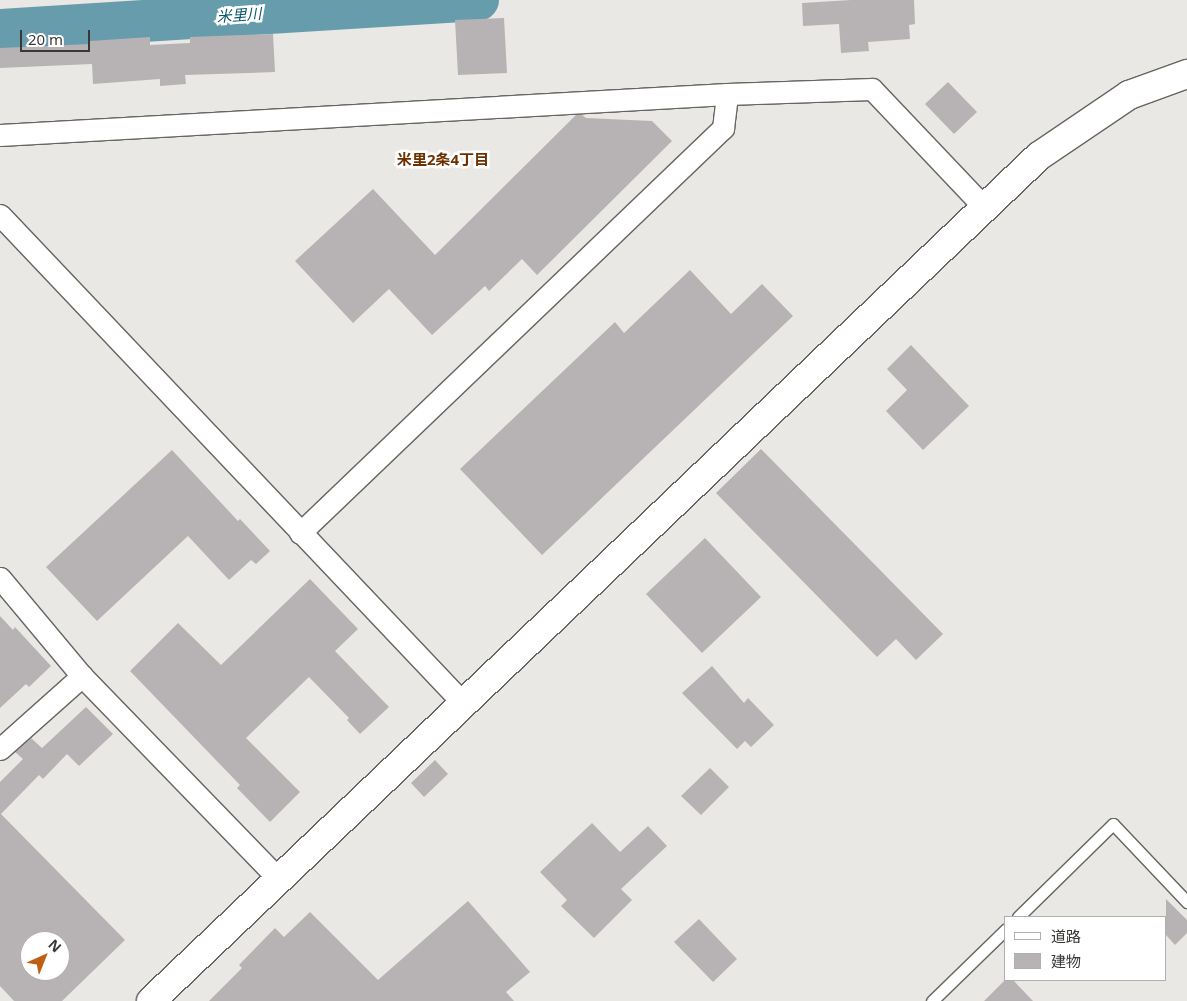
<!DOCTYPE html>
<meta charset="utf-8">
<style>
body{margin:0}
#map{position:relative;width:1187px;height:1001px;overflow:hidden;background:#eae8e4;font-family:"Noto Sans","Noto Sans JP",sans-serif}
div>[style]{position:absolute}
.river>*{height:42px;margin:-21px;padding:0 21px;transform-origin:21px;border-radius:21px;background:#679cac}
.building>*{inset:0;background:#b7b3b4}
.roads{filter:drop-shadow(1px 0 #676461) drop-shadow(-1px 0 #676461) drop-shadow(0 1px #676461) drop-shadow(0 -1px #676461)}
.lane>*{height:11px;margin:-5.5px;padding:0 5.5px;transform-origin:5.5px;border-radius:5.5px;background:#fff}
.street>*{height:21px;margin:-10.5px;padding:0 10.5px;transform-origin:10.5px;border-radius:10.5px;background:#fff}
.secondary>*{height:28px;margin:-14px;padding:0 14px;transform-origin:14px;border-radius:14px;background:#fff}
span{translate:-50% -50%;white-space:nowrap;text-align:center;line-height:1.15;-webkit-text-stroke:5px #fff;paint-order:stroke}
.water-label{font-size:15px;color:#095668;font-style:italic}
.neighbourhood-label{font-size:15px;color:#6c3100;font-weight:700}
.legend{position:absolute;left:1004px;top:916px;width:162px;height:65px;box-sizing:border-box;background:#fff;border:1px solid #b0afaf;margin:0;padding:6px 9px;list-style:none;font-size:15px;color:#393836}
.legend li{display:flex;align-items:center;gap:10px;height:25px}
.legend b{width:25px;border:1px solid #b0afaf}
.north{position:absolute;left:20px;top:931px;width:50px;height:50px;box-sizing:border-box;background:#fff;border:1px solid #b0afaf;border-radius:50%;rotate:44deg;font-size:14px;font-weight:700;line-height:20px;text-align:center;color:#393836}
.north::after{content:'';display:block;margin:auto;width:18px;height:22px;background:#be5f16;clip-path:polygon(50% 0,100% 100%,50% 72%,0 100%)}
.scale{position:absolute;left:20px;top:30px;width:70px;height:22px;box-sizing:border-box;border:2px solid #393836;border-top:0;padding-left:6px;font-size:15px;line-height:18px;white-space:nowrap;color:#393836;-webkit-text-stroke:4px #fff;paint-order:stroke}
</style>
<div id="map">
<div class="river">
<i style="left:0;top:30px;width:479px;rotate:-3.6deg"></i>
</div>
<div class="building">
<i style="clip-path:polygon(851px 0,914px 0,915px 24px,909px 25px,910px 39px,868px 42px,869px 51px,841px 53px,839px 24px,803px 26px,802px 3px)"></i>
<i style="clip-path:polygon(504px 18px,507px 73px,458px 75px,455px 20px)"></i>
<i style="clip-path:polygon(273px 34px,275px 72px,185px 75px,186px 84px,160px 86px,160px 79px,93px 84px,92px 64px,0 68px,0 48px,90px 44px,90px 41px,150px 37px,150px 45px,190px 43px,190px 37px)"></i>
<i style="clip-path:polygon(948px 82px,977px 112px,954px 134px,925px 104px)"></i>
<i style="clip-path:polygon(576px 115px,582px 115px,586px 118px,652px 121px,672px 141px,537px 275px,522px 259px,489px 291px,485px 286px,432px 335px,389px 289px,353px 323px,295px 261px,373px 189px,435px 255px)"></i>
<i style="clip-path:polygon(690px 270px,731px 314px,762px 284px,793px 316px,542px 555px,460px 469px,615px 322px,624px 333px)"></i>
<i style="clip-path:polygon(911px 345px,969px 406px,923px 450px,886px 411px,907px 390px,887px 369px)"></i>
<i style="clip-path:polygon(761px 449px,943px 634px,916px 660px,896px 639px,877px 657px,716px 493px)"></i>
<i style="clip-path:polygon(172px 450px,238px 521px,240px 519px,270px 551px,256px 564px,251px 560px,229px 580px,188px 536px,97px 621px,46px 567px)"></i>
<i style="clip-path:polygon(705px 538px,761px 597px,702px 653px,646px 594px)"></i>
<i style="clip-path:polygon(310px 579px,358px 629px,335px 651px,389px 707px,360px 734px,347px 720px,349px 718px,309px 677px,279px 706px,246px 738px,300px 792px,270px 822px,237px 788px,240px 785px,130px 671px,178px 623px,221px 665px)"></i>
<i style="clip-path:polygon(0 616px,13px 630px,15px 627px,51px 666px,29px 687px,26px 684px,0 708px)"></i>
<i style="clip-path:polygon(712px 666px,744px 703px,748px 698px,774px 725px,751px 747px,745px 741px,737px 749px,682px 693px)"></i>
<i style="clip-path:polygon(evenodd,86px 707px,113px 734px,79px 766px,67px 754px,43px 779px,39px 775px,1px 814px,125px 940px,62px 1001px,14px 1001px,0 986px,0 782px,23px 759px,15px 752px,31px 738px,42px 748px,86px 707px,30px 941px,60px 941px,60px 971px,30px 971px,30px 941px)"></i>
<i style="clip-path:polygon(435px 760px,448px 774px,424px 797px,411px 783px)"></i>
<i style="clip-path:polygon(710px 768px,729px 787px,701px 815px,681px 796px)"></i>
<i style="clip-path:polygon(592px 823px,620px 852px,648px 826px,667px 846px,621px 889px,632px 900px,594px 938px,561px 906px,567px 900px,540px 872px)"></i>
<i style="clip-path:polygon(1166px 899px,1187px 920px,1187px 933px,1175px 945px,1166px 935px)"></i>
<i style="clip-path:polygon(468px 901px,530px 972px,506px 992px,514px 1001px,209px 1001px,242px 968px,239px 965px,275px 928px,284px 937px,310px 912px,378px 980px)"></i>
<i style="clip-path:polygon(699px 919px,737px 959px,713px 982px,674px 942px)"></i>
<i style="clip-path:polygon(1006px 979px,1013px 980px,1033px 1001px,984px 1001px)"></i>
</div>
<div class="roads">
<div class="lane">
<i style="left:1018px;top:917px;width:133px;rotate:-44.4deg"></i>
<i style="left:1113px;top:824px;width:108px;rotate:46.5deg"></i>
<i style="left:932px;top:1001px;width:103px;rotate:-44.2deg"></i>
</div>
<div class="street">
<i style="left:0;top:135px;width:728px;rotate:-3.23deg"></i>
<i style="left:727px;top:94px;width:145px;rotate:-2deg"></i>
<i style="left:872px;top:89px;width:166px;rotate:46.5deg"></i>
<i style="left:0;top:215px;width:674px;rotate:46.5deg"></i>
<i style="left:300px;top:533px;width:586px;rotate:-43.75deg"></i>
<i style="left:723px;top:128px;width:34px;rotate:-83deg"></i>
<i style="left:0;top:578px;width:128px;rotate:50.1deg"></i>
<i style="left:82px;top:676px;width:283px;rotate:45.9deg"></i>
<i style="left:0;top:749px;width:110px;rotate:-41.7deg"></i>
</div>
<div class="secondary">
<i style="left:151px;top:1001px;width:1226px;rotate:-43.58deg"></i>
<i style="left:1039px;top:156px;width:109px;rotate:-34.1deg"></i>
<i style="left:1129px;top:95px;width:62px;rotate:-19.9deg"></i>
</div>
</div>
<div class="water-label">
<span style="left:239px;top:15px;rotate:-4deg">米里川</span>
</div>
<div class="neighbourhood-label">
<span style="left:443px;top:160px">米里2条4丁目</span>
</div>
<ul class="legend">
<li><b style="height:6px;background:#fff"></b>道路</li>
<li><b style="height:14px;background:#b7b3b4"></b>建物</li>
</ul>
<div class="north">N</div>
<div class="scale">20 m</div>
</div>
